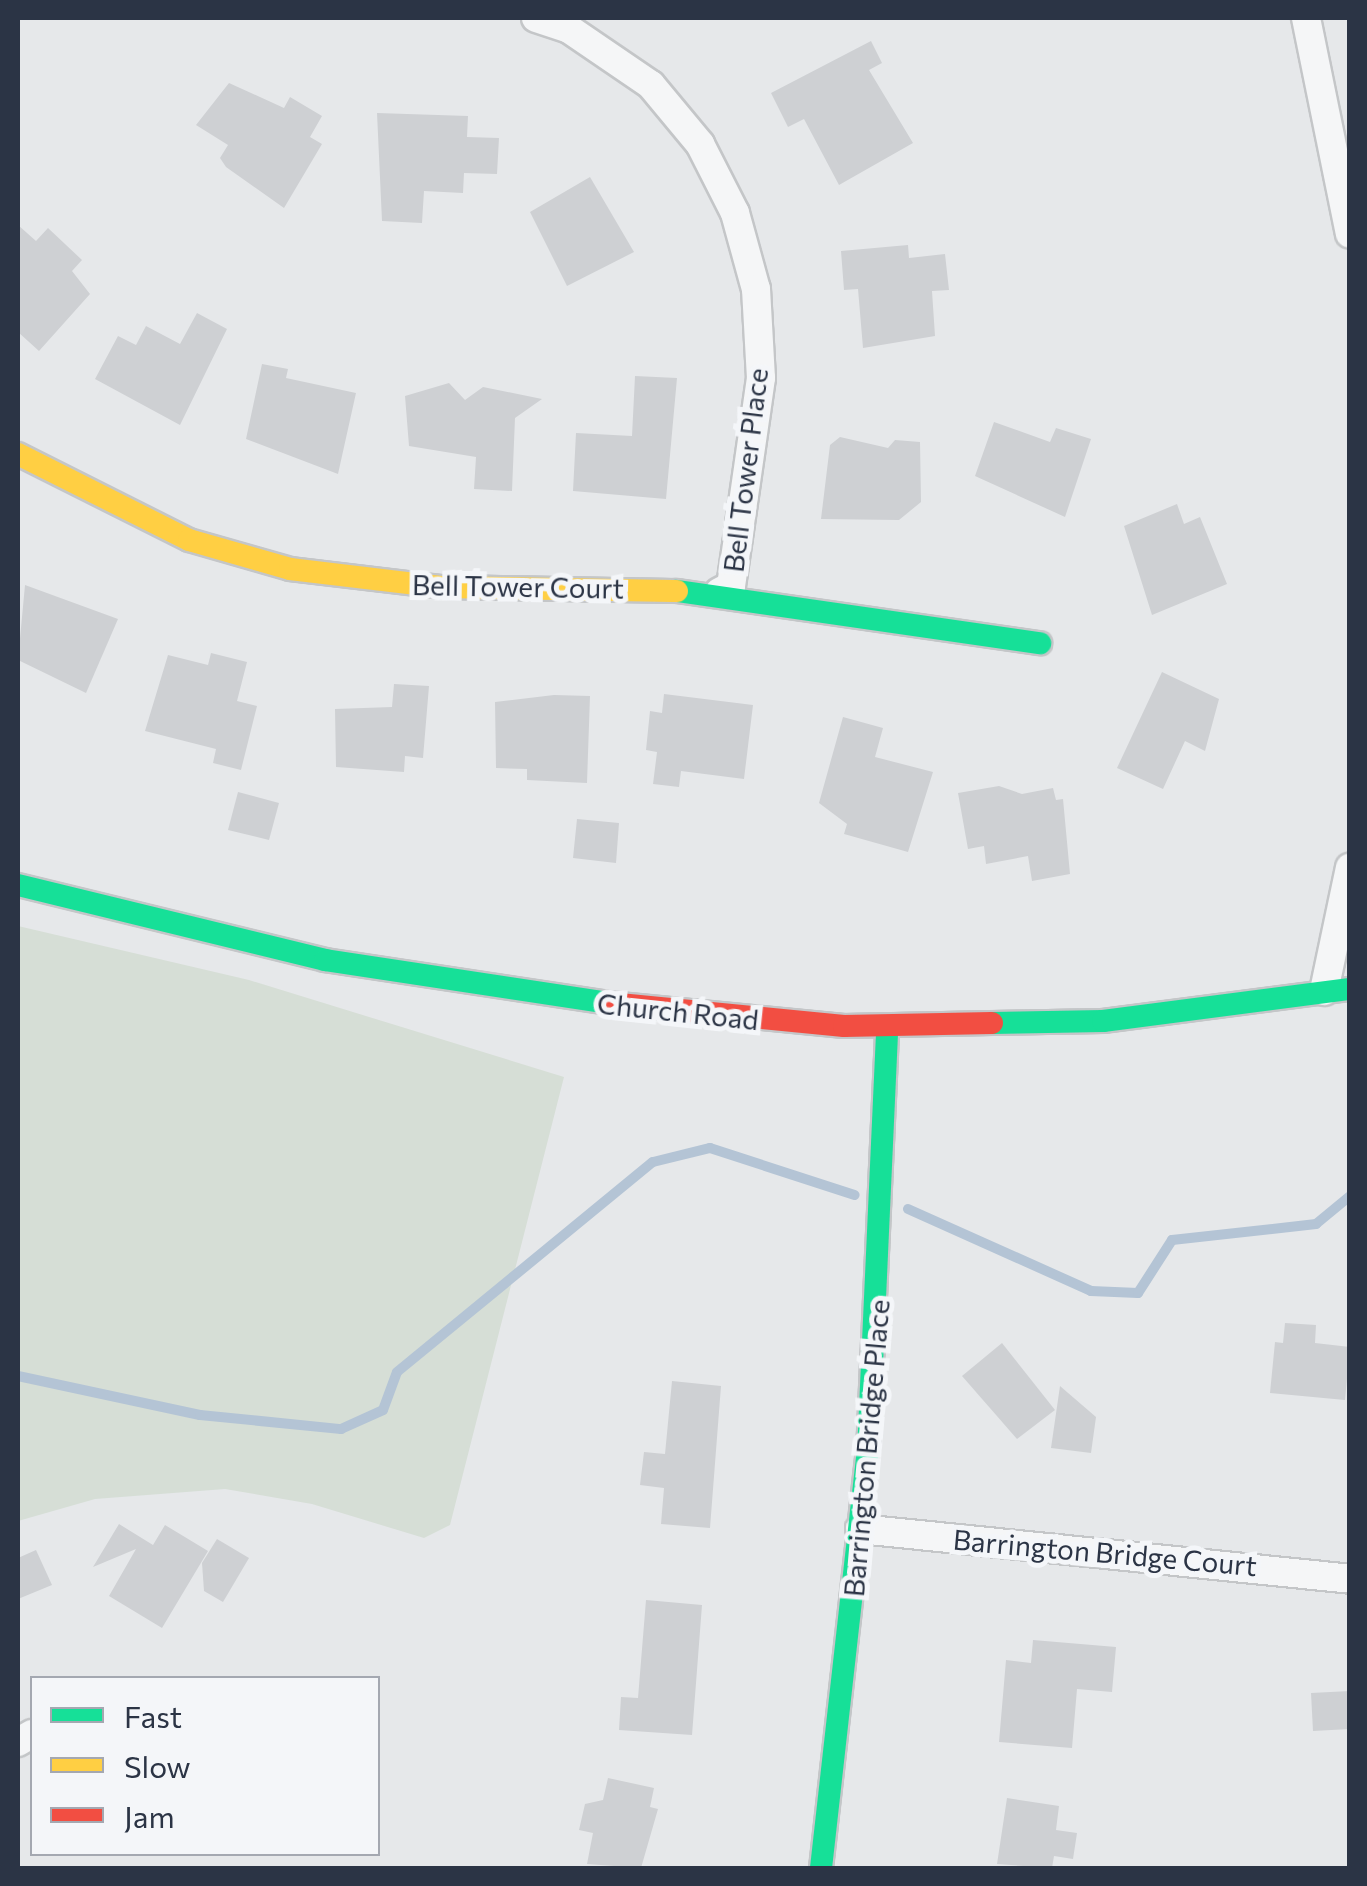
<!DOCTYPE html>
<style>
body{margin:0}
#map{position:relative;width:1367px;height:1886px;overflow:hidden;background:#e6e8ea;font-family:Commissioner,sans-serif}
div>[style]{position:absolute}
.green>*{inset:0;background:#d6ded6}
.stream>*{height:10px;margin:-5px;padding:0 5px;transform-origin:5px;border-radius:5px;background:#b4c4d5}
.building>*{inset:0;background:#ced0d3}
.roads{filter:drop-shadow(2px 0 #c4c6c8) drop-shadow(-2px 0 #c4c6c8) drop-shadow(0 2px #c4c6c8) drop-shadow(0 -2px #c4c6c8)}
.street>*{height:28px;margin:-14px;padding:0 14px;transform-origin:14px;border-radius:14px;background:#f5f6f7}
.fast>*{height:22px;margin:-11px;padding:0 11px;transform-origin:11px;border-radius:11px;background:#16e098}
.slow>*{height:22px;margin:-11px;padding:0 11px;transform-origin:11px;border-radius:11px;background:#ffcf43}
.jam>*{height:22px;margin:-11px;padding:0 11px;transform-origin:11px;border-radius:11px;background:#f24e42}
span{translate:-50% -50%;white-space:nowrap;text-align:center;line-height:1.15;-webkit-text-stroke:10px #f4f6f9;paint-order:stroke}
.street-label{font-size:28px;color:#2b3445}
.frame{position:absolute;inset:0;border:20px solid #2b3445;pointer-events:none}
.legend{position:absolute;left:30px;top:1676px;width:350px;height:180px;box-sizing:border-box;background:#f4f6f9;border:2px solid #a4a8b1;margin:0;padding:12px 18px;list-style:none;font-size:30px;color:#2b3445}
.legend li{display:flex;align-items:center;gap:20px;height:50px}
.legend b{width:50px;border:2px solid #a4a8b1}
</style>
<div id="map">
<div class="green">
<i style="clip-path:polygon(18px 926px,249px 980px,564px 1077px,450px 1525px,424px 1538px,312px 1504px,225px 1489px,95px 1499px,18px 1521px)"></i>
</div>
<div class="stream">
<i style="left:908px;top:1209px;width:201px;rotate:24.1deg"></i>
<i style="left:1091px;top:1291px;width:47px;rotate:2.4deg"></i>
<i style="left:1138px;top:1293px;width:63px;rotate:-57.3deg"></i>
<i style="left:1172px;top:1240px;width:145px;rotate:-6.3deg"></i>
<i style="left:1316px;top:1224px;width:44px;rotate:-39.5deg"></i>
<i style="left:18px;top:1376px;width:186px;rotate:12.1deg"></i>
<i style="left:200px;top:1415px;width:142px;rotate:5.7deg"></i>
<i style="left:341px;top:1429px;width:46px;rotate:-24.3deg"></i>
<i style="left:383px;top:1410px;width:40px;rotate:-69.8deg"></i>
<i style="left:397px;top:1372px;width:331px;rotate:-39.4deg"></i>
<i style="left:653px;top:1162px;width:59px;rotate:-13.8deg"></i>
<i style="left:710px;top:1148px;width:152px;rotate:18deg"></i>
</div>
<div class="building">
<i style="clip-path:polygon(871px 41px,882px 63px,869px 70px,913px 143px,839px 185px,804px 119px,788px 127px,771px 93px)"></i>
<i style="clip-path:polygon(229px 83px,284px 108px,290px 97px,322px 116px,310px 137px,322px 144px,284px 208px,226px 167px,220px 158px,228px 145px,196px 125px)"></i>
<i style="clip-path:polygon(377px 113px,468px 116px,467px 137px,499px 138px,497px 174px,464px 173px,463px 193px,424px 191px,422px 223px,382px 221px)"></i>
<i style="clip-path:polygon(590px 177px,634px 252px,567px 286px,530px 212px)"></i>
<i style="clip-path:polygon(18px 225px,36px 241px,48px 228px,82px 260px,72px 271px,90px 294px,39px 351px,18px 332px)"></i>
<i style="clip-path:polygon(908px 245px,909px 258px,945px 254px,949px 290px,932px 291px,935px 336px,863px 348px,858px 289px,844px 290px,841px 251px)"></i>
<i style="clip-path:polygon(197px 313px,227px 329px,180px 425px,95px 379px,118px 336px,136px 345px,146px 326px,180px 344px)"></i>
<i style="clip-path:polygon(262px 364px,288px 369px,286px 378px,356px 393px,338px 474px,246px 439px)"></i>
<i style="clip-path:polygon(635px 376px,677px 378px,666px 499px,573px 491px,576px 433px,632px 436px)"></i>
<i style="clip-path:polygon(449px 383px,465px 400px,483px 387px,542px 399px,515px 418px,512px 491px,474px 489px,476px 457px,409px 446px,405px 396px)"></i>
<i style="clip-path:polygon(994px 422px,1050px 442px,1056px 428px,1091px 439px,1065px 517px,975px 476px)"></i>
<i style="clip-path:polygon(840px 437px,888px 448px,895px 440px,920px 442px,921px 502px,899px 520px,821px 519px,830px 445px)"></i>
<i style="clip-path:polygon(1177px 504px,1184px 524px,1200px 517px,1227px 584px,1152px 615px,1124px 526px)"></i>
<i style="clip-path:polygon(25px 585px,118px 619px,86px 693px,18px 660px)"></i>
<i style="clip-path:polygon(211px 653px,247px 662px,237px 701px,257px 706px,241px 770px,213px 763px,216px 749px,145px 731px,168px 655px,208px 665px)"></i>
<i style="clip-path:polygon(1162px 672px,1219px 699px,1205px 751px,1185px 741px,1163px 789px,1117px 768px)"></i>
<i style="clip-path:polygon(394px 684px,429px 686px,423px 758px,405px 756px,404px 772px,336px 767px,335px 709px,392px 707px)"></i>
<i style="clip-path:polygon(664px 694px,753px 705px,744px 779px,681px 771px,679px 787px,653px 784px,657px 752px,646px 750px,650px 711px,662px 713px)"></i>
<i style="clip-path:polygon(554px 695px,590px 696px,587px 783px,527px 780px,527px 769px,496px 768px,495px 702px)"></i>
<i style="clip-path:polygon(843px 717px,883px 728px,875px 757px,933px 772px,908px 852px,844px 834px,847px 824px,819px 803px)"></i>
<i style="clip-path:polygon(999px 786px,1022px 794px,1053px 788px,1056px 800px,1063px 799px,1070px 874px,1032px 881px,1028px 856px,986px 864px,984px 846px,968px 849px,958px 793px)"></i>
<i style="clip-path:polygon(238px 792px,279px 803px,269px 840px,228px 830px)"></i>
<i style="clip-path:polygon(577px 819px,619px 823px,616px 863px,573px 858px)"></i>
<i style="clip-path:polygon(1285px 1323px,1316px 1325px,1315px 1343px,1350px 1347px,1345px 1400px,1270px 1393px,1275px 1342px,1283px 1343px)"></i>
<i style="clip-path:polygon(1002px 1343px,1055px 1410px,1017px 1439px,962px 1376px)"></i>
<i style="clip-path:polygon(672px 1381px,721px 1386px,710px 1528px,661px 1524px,664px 1488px,640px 1485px,644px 1452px,665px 1454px)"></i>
<i style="clip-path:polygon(1060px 1386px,1096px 1417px,1091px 1453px,1051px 1448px)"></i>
<i style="clip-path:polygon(119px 1524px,153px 1545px,165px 1525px,208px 1551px,162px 1628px,109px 1596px,136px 1549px,93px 1567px)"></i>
<i style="clip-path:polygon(217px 1539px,249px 1558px,223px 1602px,204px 1591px,202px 1563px)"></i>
<i style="clip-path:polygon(36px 1550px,52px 1585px,18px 1599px,18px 1558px)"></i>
<i style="clip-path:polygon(646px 1600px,702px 1605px,692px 1735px,619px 1730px,621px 1697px,638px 1698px)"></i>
<i style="clip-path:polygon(1033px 1640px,1116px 1647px,1112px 1692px,1077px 1689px,1072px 1748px,999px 1742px,1006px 1660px,1031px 1663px)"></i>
<i style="clip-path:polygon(1350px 1691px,1350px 1729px,1313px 1731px,1311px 1693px)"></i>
<i style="clip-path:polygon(608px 1778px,654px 1788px,650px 1807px,658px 1809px,641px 1868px,587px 1864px,593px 1833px,579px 1830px,585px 1804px,603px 1800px)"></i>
<i style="clip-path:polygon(1007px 1798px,1059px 1806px,1056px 1830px,1077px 1833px,1073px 1859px,1054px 1856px,1052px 1868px,997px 1864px)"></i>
</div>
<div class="roads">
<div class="street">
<i style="left:536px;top:18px;width:35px;rotate:18deg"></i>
<i style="left:569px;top:29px;width:99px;rotate:34.3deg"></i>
<i style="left:651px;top:85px;width:77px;rotate:50.3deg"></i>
<i style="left:700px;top:144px;width:77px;rotate:63.1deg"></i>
<i style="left:735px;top:213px;width:79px;rotate:74.6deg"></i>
<i style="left:756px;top:289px;width:89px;rotate:86.8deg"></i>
<i style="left:761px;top:378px;width:210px;rotate:98.2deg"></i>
<i style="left:731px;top:586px;width:13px;rotate:153deg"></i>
<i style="left:1306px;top:18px;width:220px;rotate:78.5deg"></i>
<i style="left:1324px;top:991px;width:126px;rotate:-78.1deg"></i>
<i style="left:860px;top:1529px;width:493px;rotate:5.8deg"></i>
<i style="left:18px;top:1742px;width:16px;rotate:-30deg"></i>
</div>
<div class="fast">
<i style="left:677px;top:591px;width:367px;rotate:8.2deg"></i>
<i style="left:18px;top:885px;width:316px;rotate:13.7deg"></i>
<i style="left:325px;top:960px;width:287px;rotate:8.6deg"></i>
<i style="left:992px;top:1023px;width:111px;rotate:-1deg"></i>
<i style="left:1103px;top:1021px;width:249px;rotate:-7.4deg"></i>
<i style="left:821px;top:1868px;width:419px;rotate:-83.6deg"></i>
<i style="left:868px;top:1452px;width:426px;rotate:-87.4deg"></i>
</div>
<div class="slow">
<i style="left:18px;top:454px;width:191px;rotate:26.7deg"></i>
<i style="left:189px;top:540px;width:105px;rotate:16deg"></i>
<i style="left:290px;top:569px;width:151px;rotate:6.8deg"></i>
<i style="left:440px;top:587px;width:237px;rotate:1deg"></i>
</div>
<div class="jam">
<i style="left:609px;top:1003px;width:236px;rotate:5.6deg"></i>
<i style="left:844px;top:1026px;width:148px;rotate:-1.2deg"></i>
</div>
</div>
<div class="street-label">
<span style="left:745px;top:470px;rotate:-83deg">Bell Tower Place</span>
<span style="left:518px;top:586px;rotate:1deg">Bell Tower Court</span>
<span style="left:678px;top:1011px;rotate:6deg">Church Road</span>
<span style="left:866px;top:1448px;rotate:-85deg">Barrington Bridge Place</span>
<span style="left:1105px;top:1552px;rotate:5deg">Barrington Bridge Court</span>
</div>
<div class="frame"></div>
<ul class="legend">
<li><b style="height:12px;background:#16e098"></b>Fast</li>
<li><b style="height:12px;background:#ffcf43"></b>Slow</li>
<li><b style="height:12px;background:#f24e42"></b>Jam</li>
</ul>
</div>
